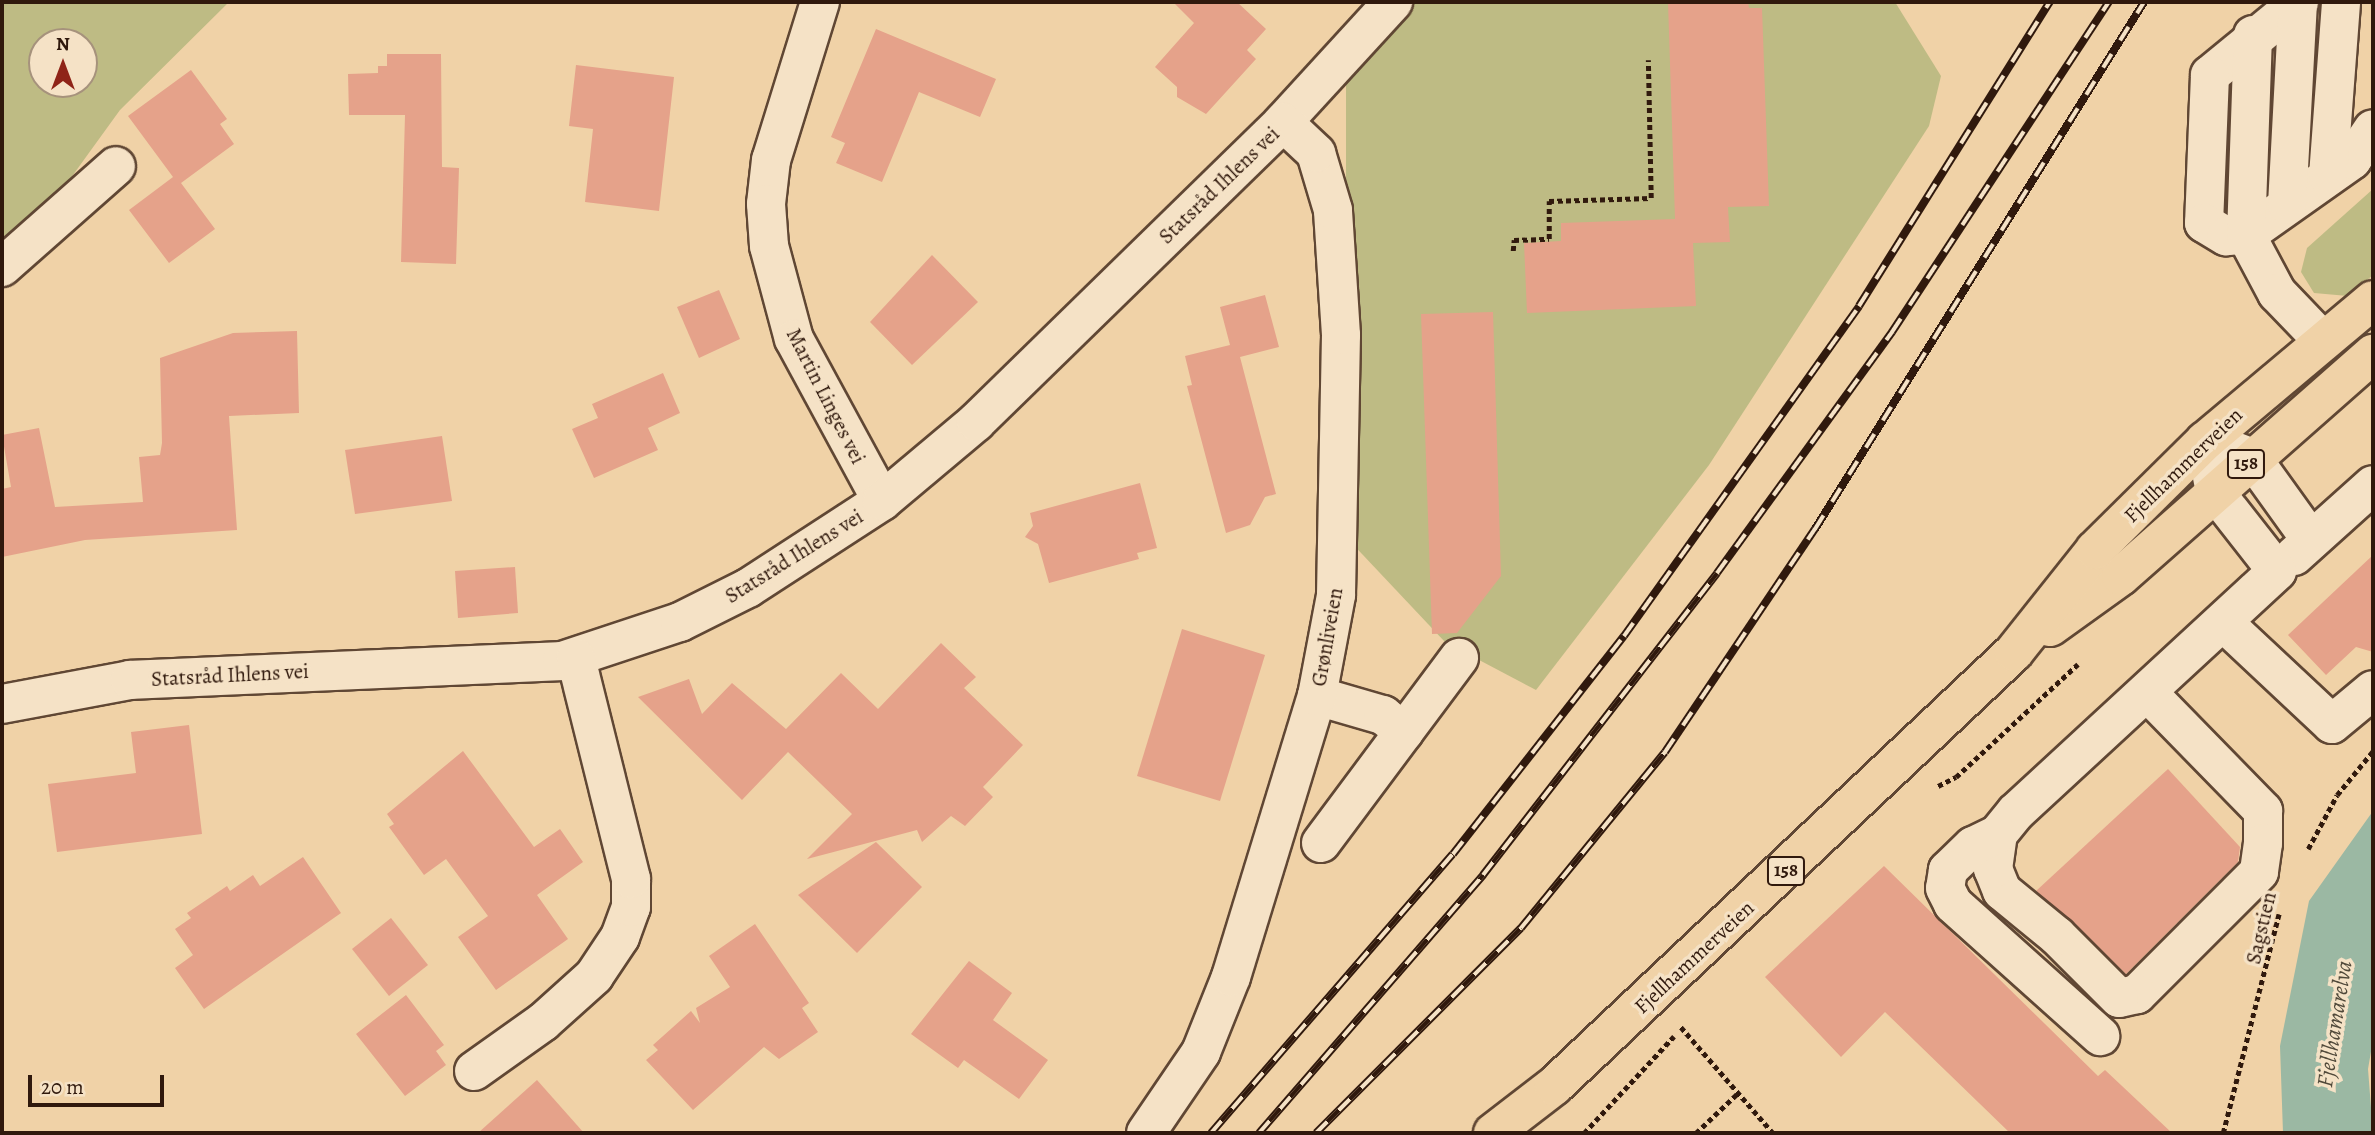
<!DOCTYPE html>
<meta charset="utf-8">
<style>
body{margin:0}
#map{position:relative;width:2375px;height:1135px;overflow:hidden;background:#f0d2a7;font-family:Alegreya,serif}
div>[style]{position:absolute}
.green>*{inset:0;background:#bebb84}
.water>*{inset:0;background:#9bb8a3}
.building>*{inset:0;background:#e5a28a}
.path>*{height:4.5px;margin-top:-2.25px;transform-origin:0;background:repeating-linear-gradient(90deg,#30190d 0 5px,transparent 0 8.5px)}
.roads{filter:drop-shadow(2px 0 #604734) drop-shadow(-2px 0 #604734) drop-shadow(0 2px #604734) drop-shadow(0 -2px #604734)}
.minor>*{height:38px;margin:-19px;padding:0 19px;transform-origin:19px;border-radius:19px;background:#f5e2c6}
.major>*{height:38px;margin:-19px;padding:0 19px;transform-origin:19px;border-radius:19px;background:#f0d2a7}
.rail>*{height:8px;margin-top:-4px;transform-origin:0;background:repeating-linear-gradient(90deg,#f5e2c6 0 16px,#30190d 0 32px);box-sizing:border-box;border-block:2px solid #30190d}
span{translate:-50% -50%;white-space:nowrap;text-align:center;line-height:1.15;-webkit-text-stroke:7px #f5e2c6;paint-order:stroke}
.shield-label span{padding:2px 5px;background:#f5e2c6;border:2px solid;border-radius:5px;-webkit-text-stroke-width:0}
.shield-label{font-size:19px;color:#30190d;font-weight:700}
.street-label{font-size:21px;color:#30190d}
.water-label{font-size:23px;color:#50493a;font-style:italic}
.frame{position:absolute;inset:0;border:4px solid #30190d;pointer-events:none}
.north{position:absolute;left:28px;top:28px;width:70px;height:70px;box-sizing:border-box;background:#f5e2c6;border:2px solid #a6927c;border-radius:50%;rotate:0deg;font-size:19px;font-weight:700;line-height:28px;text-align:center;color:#30190d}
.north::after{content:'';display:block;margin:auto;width:24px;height:32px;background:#8f2418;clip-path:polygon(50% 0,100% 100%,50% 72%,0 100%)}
.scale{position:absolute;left:28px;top:1075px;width:136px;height:32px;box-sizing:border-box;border:4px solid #30190d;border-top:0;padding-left:9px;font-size:21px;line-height:24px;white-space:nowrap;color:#30190d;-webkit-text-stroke:5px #f5e2c6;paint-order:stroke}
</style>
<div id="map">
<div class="green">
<i style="clip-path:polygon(evenodd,2px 2px,229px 2px,120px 110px,2px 273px,2px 2px,42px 42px,84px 42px,84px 84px,42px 84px,42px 42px)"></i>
<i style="clip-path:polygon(1391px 2px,1895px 2px,1941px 76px,1929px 126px,1709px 465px,1536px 690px,1445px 642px,1346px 537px,1346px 85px)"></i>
<i style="clip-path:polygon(2373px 189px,2373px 275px,2348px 296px,2314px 293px,2301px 272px,2307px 248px)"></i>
</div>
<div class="water">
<i style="clip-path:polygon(2373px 811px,2373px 1040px,2368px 1069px,2373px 1133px,2283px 1133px,2280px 1046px,2309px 901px)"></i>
</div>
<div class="building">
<i style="clip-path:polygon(1173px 2px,1237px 2px,1266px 29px,1247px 50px,1256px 59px,1206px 114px,1177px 97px,1177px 87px,1155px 67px,1194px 23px)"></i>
<i style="clip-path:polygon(1668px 2px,1748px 2px,1749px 8px,1762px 8px,1769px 206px,1728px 207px,1730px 242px,1693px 243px,1696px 306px,1527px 313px,1524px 243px,1561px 241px,1561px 223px,1675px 219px)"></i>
<i style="clip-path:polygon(876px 29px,996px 79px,980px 117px,919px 92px,882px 182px,836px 163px,845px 143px,831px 137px)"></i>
<i style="clip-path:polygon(387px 54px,441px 54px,442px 167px,459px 168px,456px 264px,401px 262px,405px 115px,349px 115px,348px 74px,378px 73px,378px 66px,387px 66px)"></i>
<i style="clip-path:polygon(576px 65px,674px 77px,659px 211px,585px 202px,593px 129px,569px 126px)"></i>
<i style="clip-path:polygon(191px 70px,227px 119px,220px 124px,234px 144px,181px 183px,215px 229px,169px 263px,129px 210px,173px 177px,128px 116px)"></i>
<i style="clip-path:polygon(932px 255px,978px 302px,912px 365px,870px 322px)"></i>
<i style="clip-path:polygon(719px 290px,740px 339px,699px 358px,677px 307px)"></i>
<i style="clip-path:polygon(1265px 295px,1279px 347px,1240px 357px,1276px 494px,1265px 497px,1250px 525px,1226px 533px,1187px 386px,1192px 385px,1185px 356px,1230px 345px,1220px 307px)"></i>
<i style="clip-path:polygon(1493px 312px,1501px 576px,1457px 633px,1432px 634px,1421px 314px)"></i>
<i style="clip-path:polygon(297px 331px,299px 413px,229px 416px,237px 530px,85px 540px,2px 557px,2px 489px,11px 487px,2px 435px,39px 428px,55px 507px,143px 502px,139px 457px,160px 455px,162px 443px,160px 358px,233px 333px)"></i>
<i style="clip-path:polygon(663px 373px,680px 413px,648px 428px,658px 450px,594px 478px,572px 429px,598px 418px,592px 404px)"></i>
<i style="clip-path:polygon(442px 436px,452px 501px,355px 514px,345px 450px)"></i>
<i style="clip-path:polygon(1140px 483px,1157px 548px,1137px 553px,1139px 559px,1049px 583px,1038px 544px,1025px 537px,1033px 526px,1030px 513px)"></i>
<i style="clip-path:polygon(2373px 555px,2373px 652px,2356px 647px,2326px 675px,2288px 635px)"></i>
<i style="clip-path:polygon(515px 567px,518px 613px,458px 618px,455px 571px)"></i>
<i style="clip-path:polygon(1182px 629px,1265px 655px,1220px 801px,1137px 776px)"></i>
<i style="clip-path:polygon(941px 643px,976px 677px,964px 688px,1023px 745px,983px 787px,993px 797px,965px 826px,951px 816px,922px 842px,917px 830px,807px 859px,852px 814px,788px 752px,742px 800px,638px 697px,689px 679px,702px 714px,732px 683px,786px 729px,841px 673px,878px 709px)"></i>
<i style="clip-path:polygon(189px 725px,202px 834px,57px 852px,48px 784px,136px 773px,131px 732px)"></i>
<i style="clip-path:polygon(463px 751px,534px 847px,560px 829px,583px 862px,537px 895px,568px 939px,496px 990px,458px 937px,488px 916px,446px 859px,424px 875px,389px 827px,394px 824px,387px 814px)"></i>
<i style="clip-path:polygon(2168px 769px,2240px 847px,2238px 862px,2126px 974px,2036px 891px)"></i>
<i style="clip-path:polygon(876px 842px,922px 887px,857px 953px,798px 895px)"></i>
<i style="clip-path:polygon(303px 857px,341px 913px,204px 1009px,175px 968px,193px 955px,175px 929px,191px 918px,187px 913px,227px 886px,230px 891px,253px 875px,260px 886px)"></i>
<i style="clip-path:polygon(1884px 866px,2098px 1076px,2105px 1070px,2172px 1133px,2010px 1133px,1885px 1012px,1841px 1057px,1765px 977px)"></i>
<i style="clip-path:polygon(391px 918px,428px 965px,389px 996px,352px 949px)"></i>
<i style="clip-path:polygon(755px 924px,809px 1003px,802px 1008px,818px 1032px,779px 1059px,764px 1047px,693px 1110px,646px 1060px,658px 1050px,653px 1045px,691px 1011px,700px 1023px,696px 1008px,730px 987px,709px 956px)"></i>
<i style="clip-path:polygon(969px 961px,1012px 993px,993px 1020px,1048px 1060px,1019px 1099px,964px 1060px,958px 1068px,911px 1034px)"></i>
<i style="clip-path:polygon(406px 995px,444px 1045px,436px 1051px,446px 1065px,405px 1096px,356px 1034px)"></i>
<i style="clip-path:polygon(537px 1080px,584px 1133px,478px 1133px)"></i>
</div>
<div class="path">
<i style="left:1513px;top:251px;width:11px;rotate:-85deg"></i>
<i style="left:1514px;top:240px;width:35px;rotate:-2deg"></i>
<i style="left:1549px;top:239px;width:38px;rotate:-90deg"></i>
<i style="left:1549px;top:201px;width:102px;rotate:-1.7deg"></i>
<i style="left:1651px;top:198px;width:138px;rotate:-91.2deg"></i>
<i style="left:1938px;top:786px;width:20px;rotate:-27deg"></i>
<i style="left:1956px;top:777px;width:166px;rotate:-42.8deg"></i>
<i style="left:2308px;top:849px;width:61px;rotate:-61.8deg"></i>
<i style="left:2337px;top:795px;width:57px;rotate:-50.7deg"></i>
<i style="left:1681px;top:1027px;width:140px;rotate:49deg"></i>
<i style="left:1584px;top:1133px;width:132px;rotate:-47.1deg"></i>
<i style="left:1696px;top:1133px;width:59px;rotate:-43.6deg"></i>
<i style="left:2223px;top:1133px;width:226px;rotate:-75.7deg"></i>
</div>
<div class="roads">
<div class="minor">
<i style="left:820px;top:2px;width:165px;rotate:107.2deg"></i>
<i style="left:771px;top:160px;width:44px;rotate:96.5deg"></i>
<i style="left:766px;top:204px;width:42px;rotate:85.9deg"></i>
<i style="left:769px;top:246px;width:96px;rotate:75deg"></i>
<i style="left:794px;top:339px;width:184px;rotate:61.5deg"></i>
<i style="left:2299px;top:2px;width:115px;rotate:140.6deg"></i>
<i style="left:2210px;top:75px;width:148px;rotate:92.3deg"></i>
<i style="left:2204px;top:223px;width:26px;rotate:31deg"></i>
<i style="left:2226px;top:236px;width:20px;rotate:-3deg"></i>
<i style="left:2246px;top:235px;width:130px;rotate:-35.3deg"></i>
<i style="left:2352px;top:160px;width:37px;rotate:-56deg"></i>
<i style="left:2253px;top:35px;width:200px;rotate:92deg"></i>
<i style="left:2246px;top:235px;width:66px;rotate:61.9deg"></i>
<i style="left:2277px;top:293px;width:65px;rotate:46.2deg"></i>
<i style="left:2328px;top:176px;width:174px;rotate:-85.7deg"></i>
<i style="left:2287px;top:205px;width:203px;rotate:-86.9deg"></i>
<i style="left:2px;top:267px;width:152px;rotate:-41.5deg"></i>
<i style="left:2224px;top:447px;width:30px;rotate:21deg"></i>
<i style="left:2252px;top:458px;width:101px;rotate:54.3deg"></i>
<i style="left:2294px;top:556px;width:106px;rotate:-41.9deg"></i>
<i style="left:2223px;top:622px;width:149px;rotate:43.1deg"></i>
<i style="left:2332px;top:724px;width:53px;rotate:-39.7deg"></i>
<i style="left:2148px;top:693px;width:165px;rotate:45.7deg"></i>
<i style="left:2263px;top:811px;width:32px;rotate:90deg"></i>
<i style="left:2263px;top:843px;width:29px;rotate:98deg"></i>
<i style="left:2259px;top:872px;width:173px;rotate:135deg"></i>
<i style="left:2137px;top:994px;width:18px;rotate:167deg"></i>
<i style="left:2119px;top:998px;width:88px;rotate:-135deg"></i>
<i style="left:2057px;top:936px;width:71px;rotate:-140.7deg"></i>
<i style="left:2002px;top:891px;width:24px;rotate:-112deg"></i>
<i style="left:1993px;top:869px;width:35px;rotate:-82deg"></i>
<i style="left:1998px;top:834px;width:28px;rotate:-51deg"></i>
<i style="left:2016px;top:812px;width:355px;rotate:-42.7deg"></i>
<i style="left:2277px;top:571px;width:100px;rotate:-128.1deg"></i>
<i style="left:2215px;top:492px;width:52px;rotate:-101.1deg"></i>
<i style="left:1317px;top:696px;width:69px;rotate:16.1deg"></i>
<i style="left:1383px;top:715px;width:27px;rotate:39deg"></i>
<i style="left:2px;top:704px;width:130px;rotate:-10.6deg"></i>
<i style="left:130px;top:680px;width:432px;rotate:-2.5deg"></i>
<i style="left:562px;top:661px;width:124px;rotate:-18.3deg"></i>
<i style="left:680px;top:622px;width:76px;rotate:-26.6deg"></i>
<i style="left:748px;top:588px;width:160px;rotate:-33deg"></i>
<i style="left:882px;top:501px;width:123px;rotate:-40deg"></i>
<i style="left:976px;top:422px;width:429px;rotate:-44.3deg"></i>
<i style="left:1283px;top:122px;width:163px;rotate:-47.5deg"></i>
<i style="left:1998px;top:834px;width:28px;rotate:154deg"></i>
<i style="left:1973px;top:846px;width:35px;rotate:136deg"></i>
<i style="left:1948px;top:870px;width:18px;rotate:99deg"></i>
<i style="left:1945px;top:888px;width:18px;rotate:63deg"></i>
<i style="left:1953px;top:904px;width:198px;rotate:41.9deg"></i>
<i style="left:1321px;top:843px;width:231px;rotate:-53.3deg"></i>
<i style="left:474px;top:1071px;width:85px;rotate:-35.4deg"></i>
<i style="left:543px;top:1022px;width:69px;rotate:-42deg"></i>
<i style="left:594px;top:976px;width:47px;rotate:-56.3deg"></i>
<i style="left:620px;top:937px;width:32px;rotate:-70deg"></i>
<i style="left:631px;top:907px;width:28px;rotate:-90deg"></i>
<i style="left:631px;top:879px;width:228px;rotate:-104deg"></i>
<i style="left:1146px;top:1133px;width:98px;rotate:-55.8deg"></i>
<i style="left:1201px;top:1052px;width:81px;rotate:-68.2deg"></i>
<i style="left:1231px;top:977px;width:294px;rotate:-73deg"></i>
<i style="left:1317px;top:696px;width:103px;rotate:-79.3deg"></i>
<i style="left:1336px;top:595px;width:260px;rotate:-88.9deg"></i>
<i style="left:1341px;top:335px;width:125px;rotate:-93.7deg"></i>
<i style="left:1333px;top:210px;width:59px;rotate:-106.6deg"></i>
<i style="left:1316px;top:153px;width:45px;rotate:-136.8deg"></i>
</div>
<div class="major">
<i style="left:2050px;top:627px;width:87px;rotate:-35.7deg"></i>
<i style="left:2121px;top:576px;width:336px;rotate:-41.4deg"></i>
<i style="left:1493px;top:1133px;width:77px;rotate:-37.6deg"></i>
<i style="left:1554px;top:1086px;width:632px;rotate:-43.33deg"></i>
<i style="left:2014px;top:652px;width:130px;rotate:-51.5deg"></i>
<i style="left:2095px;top:550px;width:155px;rotate:-44.7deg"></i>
<i style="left:2205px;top:441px;width:219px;rotate:-40deg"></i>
</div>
</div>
<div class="rail">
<i style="left:1211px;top:1133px;width:369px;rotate:-49.1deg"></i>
<i style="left:1453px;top:854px;width:277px;rotate:-51.9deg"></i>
<i style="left:1624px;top:636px;width:405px;rotate:-54.5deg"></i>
<i style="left:1859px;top:306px;width:359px;rotate:-57.9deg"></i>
<i style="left:1259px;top:1133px;width:342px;rotate:-49deg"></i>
<i style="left:1483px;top:875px;width:382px;rotate:-52.2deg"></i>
<i style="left:1717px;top:573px;width:298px;rotate:-54deg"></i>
<i style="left:1892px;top:332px;width:395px;rotate:-56.7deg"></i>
<i style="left:1316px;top:1133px;width:290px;rotate:-45deg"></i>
<i style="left:1521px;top:928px;width:227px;rotate:-50.7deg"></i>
<i style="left:1665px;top:752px;width:269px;rotate:-56.1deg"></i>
<i style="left:1815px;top:529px;width:621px;rotate:-58.02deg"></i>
</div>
<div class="shield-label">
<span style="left:2246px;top:464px">158</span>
<span style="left:1786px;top:871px">158</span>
</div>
<div class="street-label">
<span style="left:1219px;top:185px;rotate:-44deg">Statsråd Ihlens vei</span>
<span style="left:826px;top:396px;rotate:63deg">Martin Linges vei</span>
<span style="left:2183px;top:465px;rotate:-44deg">Fjellhammerveien</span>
<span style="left:794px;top:556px;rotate:-32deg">Statsråd Ihlens vei</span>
<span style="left:1327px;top:637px;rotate:-80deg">Grønliveien</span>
<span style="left:230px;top:675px;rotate:-3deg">Statsråd Ihlens vei</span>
<span style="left:2261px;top:928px;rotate:-77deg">Sagstien</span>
<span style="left:1694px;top:957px;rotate:-43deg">Fjellhammerveien</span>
</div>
<div class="water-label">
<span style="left:2335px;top:1024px;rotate:-81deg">Fjellhamarelva</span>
</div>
<div class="frame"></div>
<div class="north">N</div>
<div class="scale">20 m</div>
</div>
